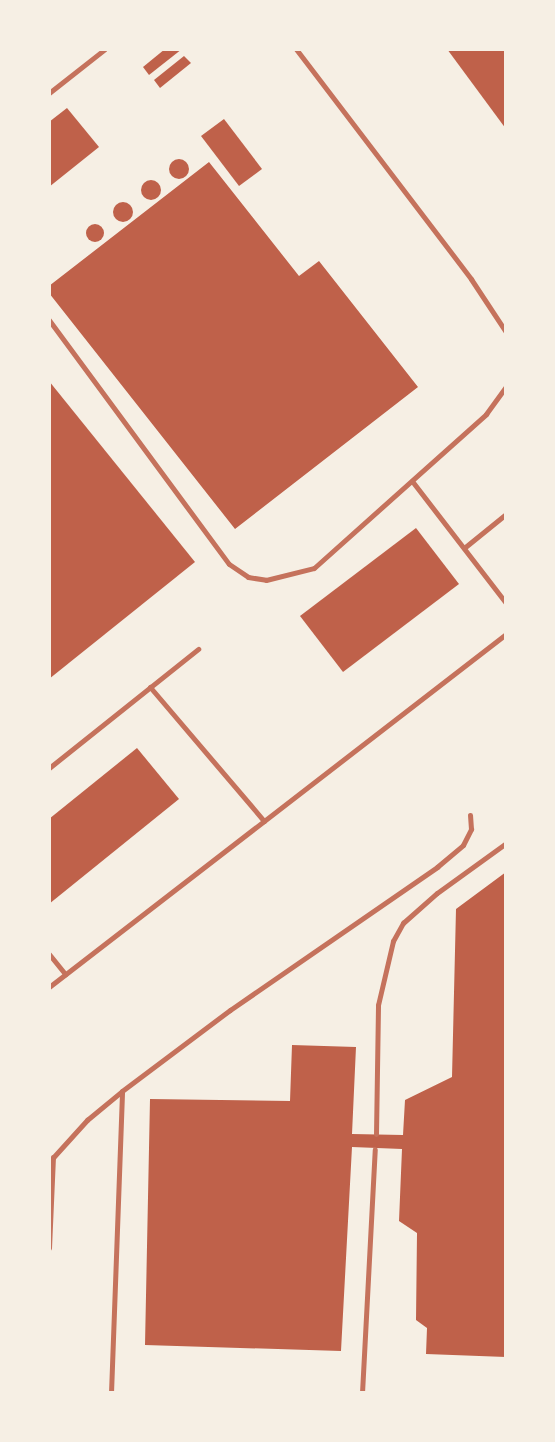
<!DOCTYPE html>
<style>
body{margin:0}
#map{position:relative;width:555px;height:1442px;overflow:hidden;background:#f6efe4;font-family:Spectral,serif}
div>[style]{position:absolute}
.building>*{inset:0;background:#bf614a}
.round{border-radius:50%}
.service>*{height:5px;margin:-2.5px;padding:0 2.5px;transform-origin:2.5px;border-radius:2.5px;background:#c5725c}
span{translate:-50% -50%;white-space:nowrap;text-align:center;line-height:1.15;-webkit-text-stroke:7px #f6efe4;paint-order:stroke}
.frame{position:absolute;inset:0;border:51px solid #f6efe4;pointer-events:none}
</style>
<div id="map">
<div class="building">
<i style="clip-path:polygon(165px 49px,182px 49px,149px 75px,143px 67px)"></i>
<i style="clip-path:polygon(447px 49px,506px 49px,506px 129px)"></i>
<i style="clip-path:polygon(184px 56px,191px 63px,160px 88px,154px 80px)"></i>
<i style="clip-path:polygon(67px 108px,99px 147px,49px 187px,49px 122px)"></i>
<i style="clip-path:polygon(224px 119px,262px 169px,239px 186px,201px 136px)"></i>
<i class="round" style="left:169px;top:159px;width:20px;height:20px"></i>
<i style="clip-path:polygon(209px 162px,299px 276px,319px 261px,418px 387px,235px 529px,49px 293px,49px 286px)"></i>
<i class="round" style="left:141px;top:180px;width:20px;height:20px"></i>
<i class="round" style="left:113px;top:202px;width:20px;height:20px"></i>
<i class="round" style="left:86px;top:224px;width:18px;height:18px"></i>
<i style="clip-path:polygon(49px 381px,195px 562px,49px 679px)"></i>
<i style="clip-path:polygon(416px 528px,459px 584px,343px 672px,300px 616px)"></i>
<i style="clip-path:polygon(137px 748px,179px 799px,49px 904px,49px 819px)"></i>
<i style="clip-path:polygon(506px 872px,506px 1357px,426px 1354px,427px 1328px,416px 1320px,417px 1233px,399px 1221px,402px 1149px,352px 1147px,341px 1351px,145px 1345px,150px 1099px,290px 1101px,292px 1045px,356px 1047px,352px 1134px,403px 1135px,405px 1100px,452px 1077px,456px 909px)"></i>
</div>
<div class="service">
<i style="left:296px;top:49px;width:289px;rotate:52.7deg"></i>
<i style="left:471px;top:279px;width:64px;rotate:56.6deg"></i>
<i style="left:49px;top:93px;width:71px;rotate:-38.2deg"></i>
<i style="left:49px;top:320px;width:303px;rotate:53.6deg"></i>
<i style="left:229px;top:564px;width:23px;rotate:34deg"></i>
<i style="left:248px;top:577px;width:18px;rotate:9deg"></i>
<i style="left:266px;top:580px;width:49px;rotate:-14deg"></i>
<i style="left:314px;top:568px;width:231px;rotate:-41.8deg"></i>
<i style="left:486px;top:414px;width:34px;rotate:-54deg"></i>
<i style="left:412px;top:481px;width:154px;rotate:52.4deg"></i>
<i style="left:464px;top:548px;width:54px;rotate:-39deg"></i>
<i style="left:150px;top:687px;width:176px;rotate:49.6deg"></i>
<i style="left:49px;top:768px;width:191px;rotate:-38.6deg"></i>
<i style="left:49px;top:954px;width:26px;rotate:51deg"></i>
<i style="left:49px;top:987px;width:577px;rotate:-37.68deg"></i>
<i style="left:376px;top:1134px;width:129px;rotate:-89.1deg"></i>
<i style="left:378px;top:1005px;width:66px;rotate:-76.8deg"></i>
<i style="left:393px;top:941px;width:21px;rotate:-61deg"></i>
<i style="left:403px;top:923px;width:45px;rotate:-41.4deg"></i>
<i style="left:437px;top:893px;width:85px;rotate:-35.9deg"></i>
<i style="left:49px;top:1162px;width:57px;rotate:-47.9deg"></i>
<i style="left:87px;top:1120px;width:45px;rotate:-39.6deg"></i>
<i style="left:122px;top:1091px;width:135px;rotate:-36.9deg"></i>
<i style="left:230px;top:1010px;width:252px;rotate:-34.6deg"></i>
<i style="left:437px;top:867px;width:34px;rotate:-40deg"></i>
<i style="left:463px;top:845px;width:18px;rotate:-63deg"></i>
<i style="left:471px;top:829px;width:14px;rotate:-94deg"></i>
<i style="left:49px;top:1248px;width:91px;rotate:-87.5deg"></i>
<i style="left:111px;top:1393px;width:302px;rotate:-87.9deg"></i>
<i style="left:362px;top:1393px;width:244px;rotate:-87deg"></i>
</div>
<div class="frame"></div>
</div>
